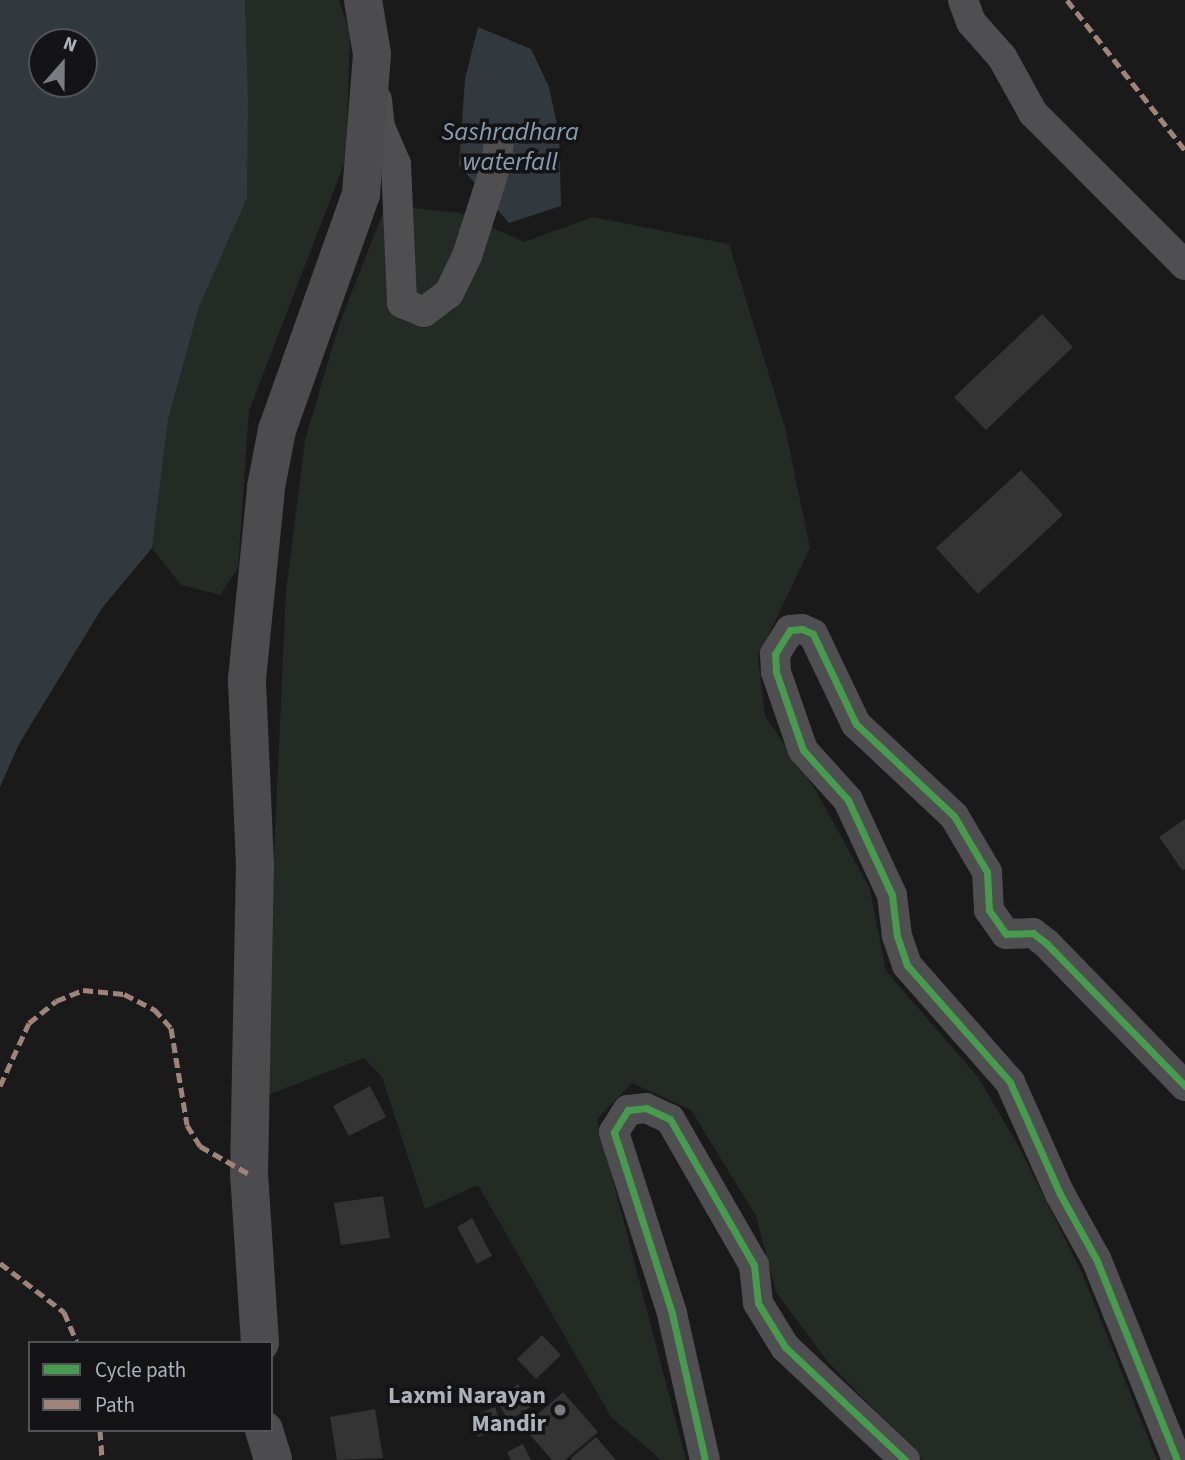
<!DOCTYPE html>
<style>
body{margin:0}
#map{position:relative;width:1185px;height:1460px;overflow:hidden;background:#1a1a1a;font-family:"Source Sans 3",sans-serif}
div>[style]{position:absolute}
.green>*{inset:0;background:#242a24}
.water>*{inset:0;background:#32393e}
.building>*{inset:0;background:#343435}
.minor>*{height:30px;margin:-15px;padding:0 15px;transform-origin:15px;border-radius:15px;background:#4f4f52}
.trunk>*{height:38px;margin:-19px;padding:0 19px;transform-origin:19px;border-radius:19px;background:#4c4c4e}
.quiet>*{height:5px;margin-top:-2.5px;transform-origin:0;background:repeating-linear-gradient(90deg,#a18479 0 10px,transparent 0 15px)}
.cycleway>*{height:7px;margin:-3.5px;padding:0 3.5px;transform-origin:3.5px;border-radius:3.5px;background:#469c4c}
.dots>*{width:19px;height:19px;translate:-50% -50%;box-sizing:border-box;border:4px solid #141416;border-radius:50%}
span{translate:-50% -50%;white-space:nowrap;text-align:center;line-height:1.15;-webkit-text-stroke:7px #141416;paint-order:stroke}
.poi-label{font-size:24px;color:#adb1b9;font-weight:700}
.right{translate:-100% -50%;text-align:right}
.water-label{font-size:26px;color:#889eaf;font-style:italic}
.legend{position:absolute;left:28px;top:1341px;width:245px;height:91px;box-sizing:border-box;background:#141416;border:2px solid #515357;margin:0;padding:9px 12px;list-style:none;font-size:21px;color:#adb1b9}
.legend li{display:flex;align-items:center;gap:14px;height:35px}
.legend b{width:35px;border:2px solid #515357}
.north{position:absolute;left:28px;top:28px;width:70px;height:70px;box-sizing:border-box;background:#141416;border:2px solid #515357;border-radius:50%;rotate:21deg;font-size:19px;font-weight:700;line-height:28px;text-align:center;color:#adb1b9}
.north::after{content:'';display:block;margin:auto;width:24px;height:32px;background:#7a7c81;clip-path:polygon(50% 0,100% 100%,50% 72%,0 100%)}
</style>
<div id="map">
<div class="green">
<i style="clip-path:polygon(245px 0,339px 0,350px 32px,346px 159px,249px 411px,238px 568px,220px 595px,181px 585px,152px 548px,168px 420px,199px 307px,247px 198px)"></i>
<i style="clip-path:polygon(386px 205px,460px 213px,524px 242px,593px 217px,729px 244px,785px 427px,810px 548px,758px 657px,765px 716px,816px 791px,870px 889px,886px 971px,978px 1077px,1019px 1147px,1082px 1273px,1157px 1460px,923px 1460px,827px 1361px,776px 1292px,756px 1216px,691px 1110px,632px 1083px,597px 1119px,686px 1460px,661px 1460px,611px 1417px,478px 1185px,425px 1209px,382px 1077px,364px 1058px,263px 1097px,286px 591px,305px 440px,339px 325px)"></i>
</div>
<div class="water">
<i style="clip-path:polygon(evenodd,0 0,245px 0,248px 100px,247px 198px,199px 307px,168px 420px,152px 548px,102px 608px,19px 744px,0 787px,0 0,42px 42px,84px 42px,84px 84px,42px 84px,42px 42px)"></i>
<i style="clip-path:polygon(478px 27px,531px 49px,549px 87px,559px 134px,561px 206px,509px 223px,459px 165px,465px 79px)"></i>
</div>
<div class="building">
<i style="clip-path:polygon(1042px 314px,1073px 347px,986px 430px,954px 397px)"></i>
<i style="clip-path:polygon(1021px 470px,1063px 515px,978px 594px,936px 548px)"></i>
<i style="clip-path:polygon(1185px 819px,1185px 869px,1183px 871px,1159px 837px)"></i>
<i style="clip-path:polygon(370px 1086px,386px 1117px,349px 1136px,333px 1106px)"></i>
<i style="clip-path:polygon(383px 1196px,390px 1238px,341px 1245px,334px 1203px)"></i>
<i style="clip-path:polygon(472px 1218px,492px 1256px,477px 1264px,457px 1227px)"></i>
<i style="clip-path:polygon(542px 1335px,561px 1355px,536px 1379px,517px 1359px)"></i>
<i style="clip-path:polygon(518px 1384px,532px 1406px,509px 1421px,495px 1399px)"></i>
<i style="clip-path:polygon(563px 1392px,598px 1432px,565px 1460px,552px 1460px,523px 1427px)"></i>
<i style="clip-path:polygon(495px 1407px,502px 1428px,478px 1437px,470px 1417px)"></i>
<i style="clip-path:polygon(375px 1409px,383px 1458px,337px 1460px,330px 1417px)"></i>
<i style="clip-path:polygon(596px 1437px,616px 1460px,572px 1460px,571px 1458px)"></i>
<i style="clip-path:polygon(523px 1444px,531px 1460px,511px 1460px,507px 1452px)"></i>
</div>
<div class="minor">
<i style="left:963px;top:0;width:23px;rotate:70deg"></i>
<i style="left:971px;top:22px;width:47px;rotate:48.5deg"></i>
<i style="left:1002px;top:57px;width:64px;rotate:61deg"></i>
<i style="left:1033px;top:113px;width:215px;rotate:45deg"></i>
<i style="left:377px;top:100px;width:27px;rotate:84deg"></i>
<i style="left:380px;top:127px;width:40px;rotate:66.6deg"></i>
<i style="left:396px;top:164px;width:139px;rotate:87.5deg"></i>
<i style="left:402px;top:303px;width:24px;rotate:22deg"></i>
<i style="left:424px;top:312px;width:31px;rotate:-37deg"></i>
<i style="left:449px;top:293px;width:41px;rotate:-64.1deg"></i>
<i style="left:467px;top:256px;width:96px;rotate:-72.3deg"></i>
<i style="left:496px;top:165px;width:25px;rotate:-83deg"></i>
<i style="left:705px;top:1460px;width:151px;rotate:-102.7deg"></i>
<i style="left:672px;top:1313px;width:190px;rotate:-107.8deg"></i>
<i style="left:614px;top:1132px;width:26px;rotate:-58deg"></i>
<i style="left:628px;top:1110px;width:18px;rotate:-6deg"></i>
<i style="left:646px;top:1108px;width:26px;rotate:25deg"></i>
<i style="left:670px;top:1119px;width:168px;rotate:60.1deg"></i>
<i style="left:754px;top:1265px;width:38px;rotate:84deg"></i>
<i style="left:758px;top:1303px;width:52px;rotate:58.5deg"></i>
<i style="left:785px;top:1347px;width:165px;rotate:43.3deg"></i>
<i style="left:1177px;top:1460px;width:217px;rotate:-111.9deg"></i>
<i style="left:1096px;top:1259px;width:74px;rotate:-119deg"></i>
<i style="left:1060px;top:1194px;width:123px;rotate:-114.1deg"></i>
<i style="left:1010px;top:1082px;width:156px;rotate:-131.4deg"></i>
<i style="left:907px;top:965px;width:31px;rotate:-109deg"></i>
<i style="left:897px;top:936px;width:41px;rotate:-97deg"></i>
<i style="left:892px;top:895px;width:105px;rotate:-114.9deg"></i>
<i style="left:848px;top:800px;width:67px;rotate:-132deg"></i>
<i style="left:803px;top:750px;width:83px;rotate:-109.1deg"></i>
<i style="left:776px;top:672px;width:18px;rotate:-93deg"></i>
<i style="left:775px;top:654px;width:28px;rotate:-58deg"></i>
<i style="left:790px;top:630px;width:12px;rotate:-5deg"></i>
<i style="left:802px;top:629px;width:12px;rotate:24deg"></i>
<i style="left:813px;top:634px;width:100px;rotate:64.5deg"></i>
<i style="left:856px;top:724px;width:134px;rotate:43.2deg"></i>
<i style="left:954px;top:816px;width:65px;rotate:59.5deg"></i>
<i style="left:987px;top:872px;width:38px;rotate:87deg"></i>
<i style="left:989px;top:910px;width:29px;rotate:55deg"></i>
<i style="left:1006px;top:934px;width:27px;rotate:-2deg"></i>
<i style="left:1033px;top:933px;width:18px;rotate:38deg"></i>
<i style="left:1047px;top:944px;width:198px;rotate:45.8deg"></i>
</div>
<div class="trunk">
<i style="left:260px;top:1343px;width:169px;rotate:-93.7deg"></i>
<i style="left:249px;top:1174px;width:309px;rotate:-88.9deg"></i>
<i style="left:255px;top:865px;width:186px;rotate:-92.5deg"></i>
<i style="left:247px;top:679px;width:193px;rotate:-84.3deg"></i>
<i style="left:266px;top:487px;width:58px;rotate:-79.1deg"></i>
<i style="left:277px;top:430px;width:251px;rotate:-70.4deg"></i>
<i style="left:361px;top:194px;width:140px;rotate:-85.5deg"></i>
<i style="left:372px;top:54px;width:55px;rotate:-99.5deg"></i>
<i style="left:264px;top:1430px;width:31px;rotate:73deg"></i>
</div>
<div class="quiet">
<i style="left:1067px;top:0;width:191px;rotate:51.8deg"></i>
<i style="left:0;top:1086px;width:69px;rotate:-65.3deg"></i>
<i style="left:29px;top:1023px;width:35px;rotate:-39deg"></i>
<i style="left:56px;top:1001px;width:29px;rotate:-22deg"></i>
<i style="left:83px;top:990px;width:41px;rotate:5.6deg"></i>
<i style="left:124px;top:994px;width:34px;rotate:27deg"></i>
<i style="left:154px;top:1009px;width:25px;rotate:48deg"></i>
<i style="left:171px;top:1028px;width:98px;rotate:80.6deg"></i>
<i style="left:187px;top:1125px;width:25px;rotate:58deg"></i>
<i style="left:200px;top:1146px;width:56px;rotate:29.7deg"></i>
<i style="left:0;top:1263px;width:81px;rotate:37.4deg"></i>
<i style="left:64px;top:1312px;width:34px;rotate:67deg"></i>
<i style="left:100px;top:1430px;width:30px;rotate:86deg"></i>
</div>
<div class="cycleway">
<i style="left:705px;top:1460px;width:151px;rotate:-102.7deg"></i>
<i style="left:672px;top:1313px;width:190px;rotate:-107.8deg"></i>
<i style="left:614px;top:1132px;width:26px;rotate:-58deg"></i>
<i style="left:628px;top:1110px;width:18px;rotate:-6deg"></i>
<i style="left:646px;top:1108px;width:26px;rotate:25deg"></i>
<i style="left:670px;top:1119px;width:168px;rotate:60.1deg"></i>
<i style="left:754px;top:1265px;width:38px;rotate:84deg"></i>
<i style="left:758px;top:1303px;width:52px;rotate:58.5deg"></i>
<i style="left:785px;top:1347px;width:165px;rotate:43.3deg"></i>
<i style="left:1177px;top:1460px;width:217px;rotate:-111.9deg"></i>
<i style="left:1096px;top:1259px;width:74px;rotate:-119deg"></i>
<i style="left:1060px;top:1194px;width:123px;rotate:-114.1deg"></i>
<i style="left:1010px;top:1082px;width:156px;rotate:-131.4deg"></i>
<i style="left:907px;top:965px;width:31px;rotate:-109deg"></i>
<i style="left:897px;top:936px;width:41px;rotate:-97deg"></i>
<i style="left:892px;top:895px;width:105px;rotate:-114.9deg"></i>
<i style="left:848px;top:800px;width:67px;rotate:-132deg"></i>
<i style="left:803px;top:750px;width:83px;rotate:-109.1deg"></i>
<i style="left:776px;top:672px;width:18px;rotate:-93deg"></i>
<i style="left:775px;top:654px;width:28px;rotate:-58deg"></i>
<i style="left:790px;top:630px;width:12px;rotate:-5deg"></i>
<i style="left:802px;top:629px;width:12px;rotate:24deg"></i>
<i style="left:813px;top:634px;width:100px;rotate:64.5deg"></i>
<i style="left:856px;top:724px;width:134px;rotate:43.2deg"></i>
<i style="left:954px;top:816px;width:65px;rotate:59.5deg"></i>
<i style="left:987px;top:872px;width:38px;rotate:87deg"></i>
<i style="left:989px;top:910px;width:29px;rotate:55deg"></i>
<i style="left:1006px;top:934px;width:27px;rotate:-2deg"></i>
<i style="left:1033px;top:933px;width:18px;rotate:38deg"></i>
<i style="left:1047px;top:944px;width:198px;rotate:45.8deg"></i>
</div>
<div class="dots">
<i style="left:560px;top:1410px;background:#7a7c81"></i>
</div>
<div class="poi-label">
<span class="right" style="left:546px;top:1410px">Laxmi Narayan<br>Mandir</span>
</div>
<div class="water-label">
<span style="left:510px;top:147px">Sashradhara<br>waterfall</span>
</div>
<ul class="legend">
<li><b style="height:9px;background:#469c4c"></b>Cycle path</li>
<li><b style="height:9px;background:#a18479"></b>Path</li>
</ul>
<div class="north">N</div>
</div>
